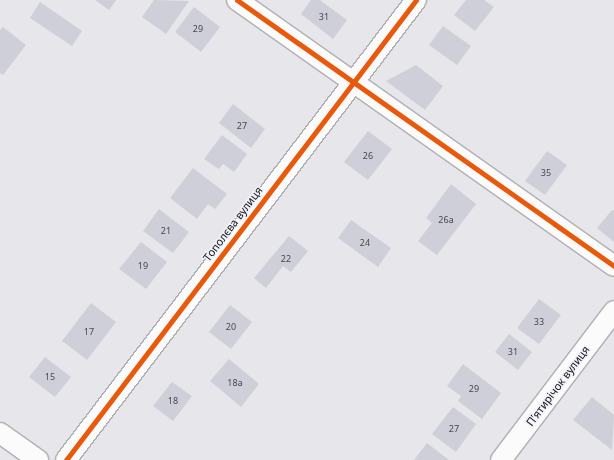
<!DOCTYPE html>
<meta charset="utf-8">
<style>
body{margin:0}
#map{position:relative;width:614px;height:460px;overflow:hidden;background:#e6e6eb;font-family:"Noto Sans",sans-serif}
div>[style]{position:absolute}
.building>*{inset:0;background:#cfcfd9}
.roads{filter:drop-shadow(1px 0 #b0b0b3) drop-shadow(-1px 0 #b0b0b3) drop-shadow(0 1px #b0b0b3) drop-shadow(0 -1px #b0b0b3)}
.street>*{height:20px;margin:-10px;padding:0 10px;transform-origin:10px;border-radius:10px;background:#fbfbfc}
.cycleway>*{height:5px;margin:-2.5px;padding:0 2.5px;transform-origin:2.5px;border-radius:2.5px;background:#e8590c}
span{translate:-50% -50%;white-space:nowrap;text-align:center;line-height:1.15;-webkit-text-stroke:3px #f1f1fa;paint-order:stroke}
.number-label{font-size:9px;color:#47474c}
.number-label span{-webkit-text-stroke-width:0}
.street-label{font-size:11px;color:#141417}
</style>
<div id="map">
<div class="building">
<i style="clip-path:polygon(95px 0,116px 0,109px 10px)"></i>
<i style="clip-path:polygon(154px 0,189px 1px,166px 34px,142px 17px)"></i>
<i style="clip-path:polygon(311px 0,320px 0,347px 20px,333px 39px,301px 14px)"></i>
<i style="clip-path:polygon(466px 0,484px 0,494px 7px,475px 31px,454px 15px)"></i>
<i style="clip-path:polygon(40px 2px,82px 31px,72px 46px,30px 18px)"></i>
<i style="clip-path:polygon(194px 7px,220px 27px,201px 52px,175px 32px)"></i>
<i style="clip-path:polygon(443px 26px,471px 46px,457px 65px,429px 45px)"></i>
<i style="clip-path:polygon(3px 27px,26px 45px,3px 75px,0 73px,0 30px)"></i>
<i style="clip-path:polygon(416px 65px,443px 86px,425px 110px,386px 81px)"></i>
<i style="clip-path:polygon(233px 104px,265px 129px,251px 148px,219px 123px)"></i>
<i style="clip-path:polygon(368px 131px,392px 149px,368px 180px,344px 162px)"></i>
<i style="clip-path:polygon(222px 135px,247px 154px,234px 172px,223px 164px,219px 169px,204px 159px)"></i>
<i style="clip-path:polygon(547px 151px,567px 165px,545px 195px,525px 181px)"></i>
<i style="clip-path:polygon(193px 168px,227px 194px,215px 209px,208px 204px,197px 219px,170px 198px)"></i>
<i style="clip-path:polygon(451px 184px,476px 204px,437px 255px,418px 241px,432px 223px,426px 218px)"></i>
<i style="clip-path:polygon(159px 209px,189px 232px,173px 253px,143px 231px)"></i>
<i style="clip-path:polygon(612px 210px,614px 211px,614px 242px,597px 228px)"></i>
<i style="clip-path:polygon(351px 220px,391px 248px,378px 267px,338px 238px)"></i>
<i style="clip-path:polygon(289px 236px,308px 251px,291px 272px,283px 266px,266px 288px,254px 278px)"></i>
<i style="clip-path:polygon(141px 242px,167px 262px,146px 289px,119px 269px)"></i>
<i style="clip-path:polygon(539px 299px,561px 315px,539px 344px,517px 328px)"></i>
<i style="clip-path:polygon(91px 303px,116px 322px,87px 360px,62px 341px)"></i>
<i style="clip-path:polygon(230px 305px,252px 322px,231px 349px,209px 332px)"></i>
<i style="clip-path:polygon(509px 334px,532px 352px,518px 370px,495px 352px)"></i>
<i style="clip-path:polygon(45px 357px,71px 377px,55px 397px,29px 377px)"></i>
<i style="clip-path:polygon(229px 359px,259px 384px,241px 407px,210px 381px)"></i>
<i style="clip-path:polygon(463px 364px,501px 393px,482px 419px,458px 401px,461px 396px,447px 386px)"></i>
<i style="clip-path:polygon(172px 382px,192px 396px,173px 421px,153px 406px)"></i>
<i style="clip-path:polygon(592px 397px,614px 415px,612px 450px,573px 420px)"></i>
<i style="clip-path:polygon(453px 407px,476px 424px,456px 452px,432px 434px)"></i>
<i style="clip-path:polygon(427px 443px,449px 460px,414px 460px)"></i>
</div>
<div class="roads">
<div class="street">
<i style="left:237px;top:0;width:461px;rotate:35.2deg"></i>
<i style="left:0;top:433px;width:47px;rotate:35.4deg"></i>
<i style="left:66px;top:460px;width:578px;rotate:-52.73deg"></i>
<i style="left:501px;top:460px;width:187px;rotate:-52.8deg"></i>
</div>
</div>
<div class="cycleway">
<i style="left:237px;top:0;width:461px;rotate:35.2deg"></i>
<i style="left:66px;top:460px;width:578px;rotate:-52.73deg"></i>
</div>
<div class="number-label">
<span style="left:324px;top:17px">31</span>
<span style="left:198px;top:29px">29</span>
<span style="left:242px;top:126px">27</span>
<span style="left:368px;top:156px">26</span>
<span style="left:546px;top:173px">35</span>
<span style="left:446px;top:220px">26а</span>
<span style="left:166px;top:231px">21</span>
<span style="left:365px;top:243px">24</span>
<span style="left:286px;top:259px">22</span>
<span style="left:143px;top:266px">19</span>
<span style="left:539px;top:322px">33</span>
<span style="left:231px;top:327px">20</span>
<span style="left:89px;top:332px">17</span>
<span style="left:513px;top:352px">31</span>
<span style="left:50px;top:377px">15</span>
<span style="left:235px;top:383px">18а</span>
<span style="left:474px;top:389px">29</span>
<span style="left:173px;top:401px">18</span>
<span style="left:454px;top:429px">27</span>
</div>
<div class="street-label">
<span style="left:233px;top:224px;rotate:-53deg">Тополєва вулиця</span>
<span style="left:558px;top:386px;rotate:-53deg">П’ятирічок вулиця</span>
</div>
</div>
